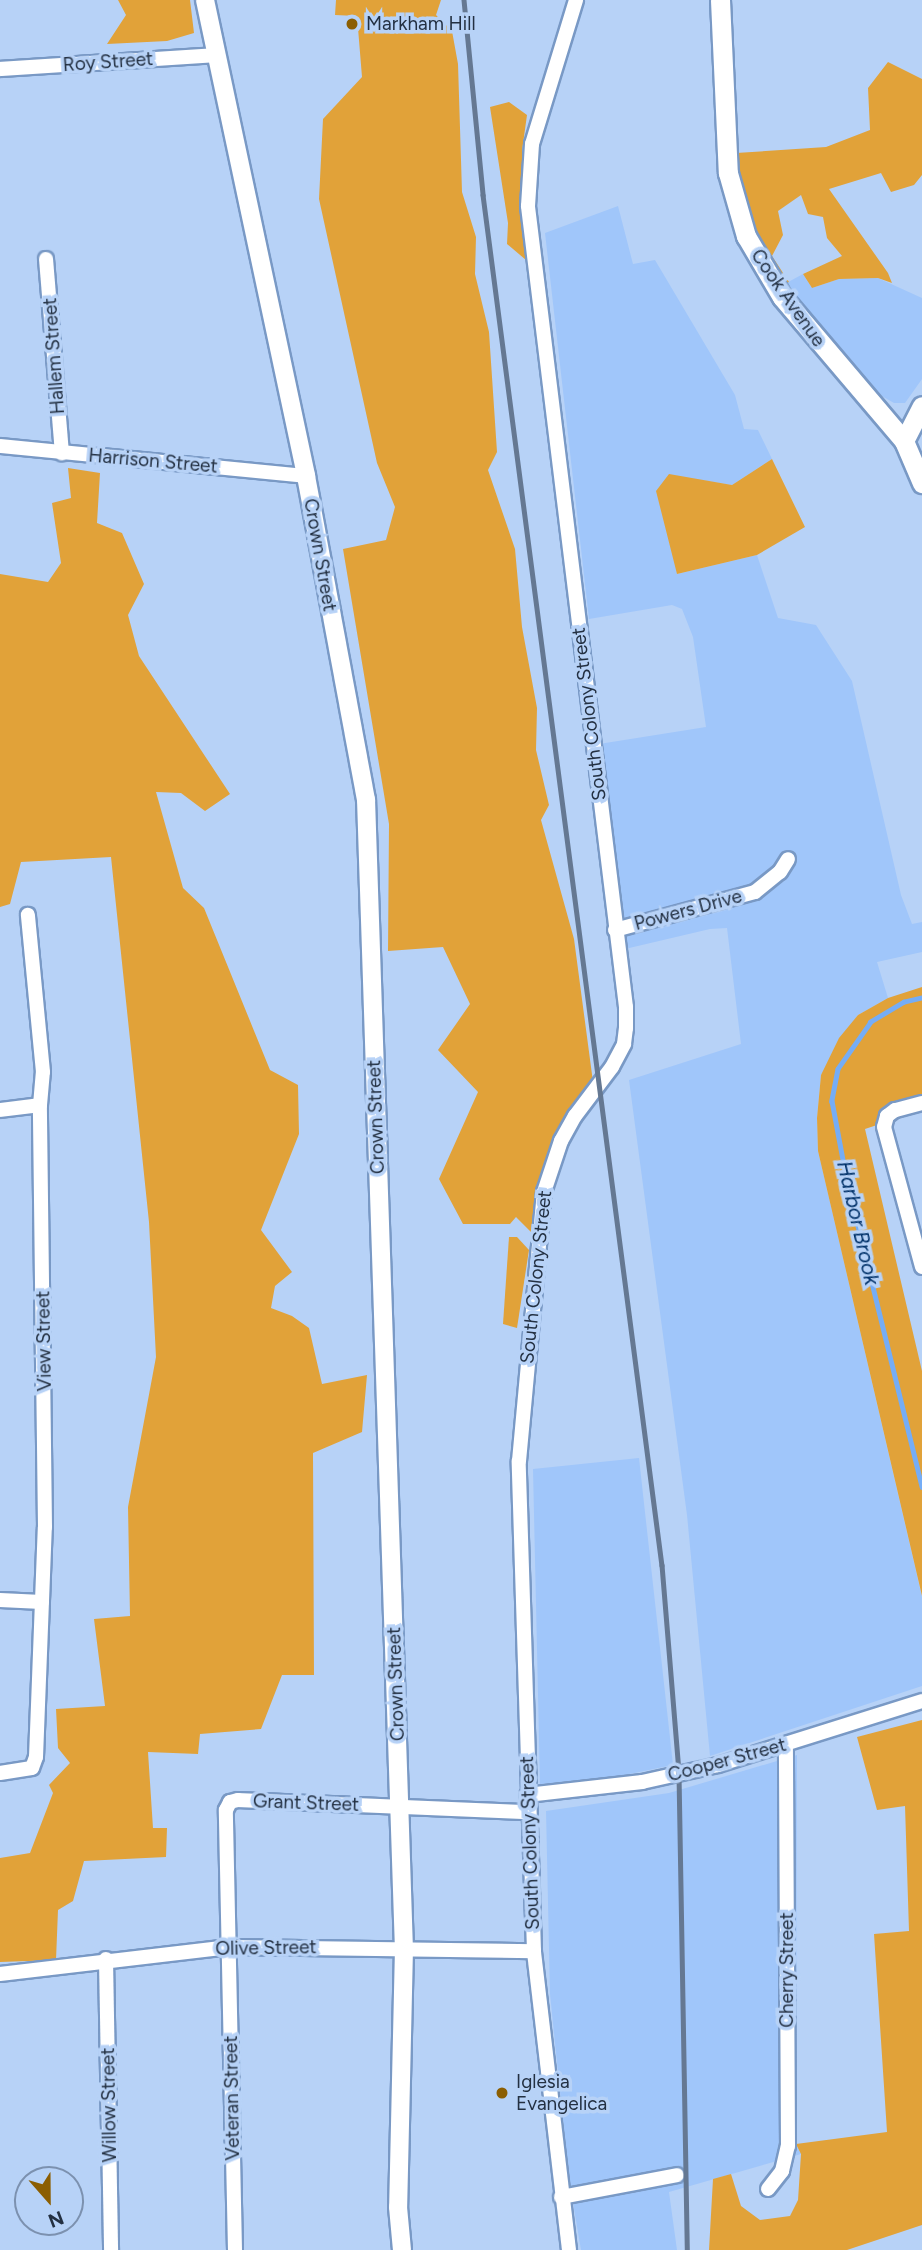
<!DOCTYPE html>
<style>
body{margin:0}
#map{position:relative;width:922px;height:2250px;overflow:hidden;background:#b7d2f7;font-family:Figtree,sans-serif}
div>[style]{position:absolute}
.built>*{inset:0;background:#a0c6fa}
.green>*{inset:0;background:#e1a239}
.stream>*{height:4.5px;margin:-2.25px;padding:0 2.25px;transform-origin:2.25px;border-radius:2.25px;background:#75adf6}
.roads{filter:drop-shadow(2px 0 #7999c5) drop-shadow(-2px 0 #7999c5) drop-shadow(0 2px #7999c5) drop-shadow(0 -2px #7999c5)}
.minor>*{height:14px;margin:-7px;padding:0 7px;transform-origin:7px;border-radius:7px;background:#fff}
.tertiary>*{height:18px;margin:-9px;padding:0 9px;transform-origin:9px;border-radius:9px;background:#fff}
.secondary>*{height:19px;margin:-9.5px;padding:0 9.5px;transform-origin:9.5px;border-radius:9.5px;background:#fff}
.rail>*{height:4.5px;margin:-2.25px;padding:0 2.25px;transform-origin:2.25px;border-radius:2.25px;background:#657892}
.dots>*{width:19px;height:19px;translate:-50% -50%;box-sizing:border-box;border:4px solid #b7d2f7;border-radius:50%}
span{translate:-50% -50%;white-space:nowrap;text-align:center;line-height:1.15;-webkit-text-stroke:7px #b7d2f7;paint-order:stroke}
.poi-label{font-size:19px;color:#233042}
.left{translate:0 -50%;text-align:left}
.street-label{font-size:19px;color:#233042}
.water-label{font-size:21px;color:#003169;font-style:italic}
.north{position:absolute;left:14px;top:2166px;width:70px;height:70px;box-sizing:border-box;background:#b7d2f7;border:2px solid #7c91af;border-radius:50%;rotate:159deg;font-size:19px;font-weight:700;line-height:28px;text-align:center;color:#233042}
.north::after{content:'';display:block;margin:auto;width:24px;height:32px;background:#8b5e02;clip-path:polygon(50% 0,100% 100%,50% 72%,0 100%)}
</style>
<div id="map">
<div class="built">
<i style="clip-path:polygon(618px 206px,633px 264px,655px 260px,735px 395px,744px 429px,758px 430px,772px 459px,732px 485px,669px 475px,677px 574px,757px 555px,778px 618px,816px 625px,852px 681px,901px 895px,912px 924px,922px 922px,922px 952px,877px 962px,888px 998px,858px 1015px,821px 1075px,817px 1118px,818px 1151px,922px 1597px,922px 1686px,710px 1756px,687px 1515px,629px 1080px,741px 1044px,727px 928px,710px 929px,625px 949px,599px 744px,706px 727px,693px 637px,682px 609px,672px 605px,589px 619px,545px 233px)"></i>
<i style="clip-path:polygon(803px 274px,812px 288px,839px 279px,878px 278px,922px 298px,922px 379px,905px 403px,894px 403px,880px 395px,876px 396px,779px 287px)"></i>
<i style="clip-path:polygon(639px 1458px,673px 1765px,596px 1781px,540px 1784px,533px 1469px)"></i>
<i style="clip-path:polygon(797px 1755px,796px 2144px,801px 2154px,669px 2192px,677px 2250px,581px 2250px,569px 2179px,550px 1994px,546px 1811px,669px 1793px)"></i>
</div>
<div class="green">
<i style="clip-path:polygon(118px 0,190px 0,194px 33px,167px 41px,107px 44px,126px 15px)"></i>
<i style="clip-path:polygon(336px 0,441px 0,436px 15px,452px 31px,458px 64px,462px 192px,476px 237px,475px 274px,489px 332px,497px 452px,488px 470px,515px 549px,522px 627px,537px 708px,536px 750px,549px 805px,541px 820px,574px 939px,593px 1082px,570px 1110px,547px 1156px,531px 1232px,516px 1217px,510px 1224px,463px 1224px,439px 1179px,478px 1092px,438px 1050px,470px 1004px,443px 947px,388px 951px,389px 824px,343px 549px,386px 540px,395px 507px,377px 463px,319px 199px,323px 119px,362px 77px,357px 16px,335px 15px)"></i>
<i style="clip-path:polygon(888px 62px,922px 79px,922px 175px,914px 185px,891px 192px,881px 173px,829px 189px,888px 273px,892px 283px,878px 278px,839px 279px,812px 288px,803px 274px,842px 256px,827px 238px,823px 217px,808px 214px,801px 195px,778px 211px,783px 235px,772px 256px,789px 282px,782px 285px,758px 239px,745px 206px,736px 153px,826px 147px,870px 130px,868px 88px)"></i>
<i style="clip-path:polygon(509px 102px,527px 115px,522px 151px,524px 217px,529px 246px,526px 260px,507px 244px,508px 223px,490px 107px)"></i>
<i style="clip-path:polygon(772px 459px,805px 527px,757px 555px,677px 574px,656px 491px,669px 474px,732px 485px)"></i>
<i style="clip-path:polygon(68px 468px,100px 473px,97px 523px,122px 533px,144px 584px,128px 615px,139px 656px,230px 794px,205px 811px,181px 793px,156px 792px,183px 888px,204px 908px,270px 1070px,298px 1085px,299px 1134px,261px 1230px,292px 1272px,275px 1286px,271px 1308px,292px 1316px,309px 1328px,322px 1384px,367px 1375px,362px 1432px,313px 1453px,314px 1675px,282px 1675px,261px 1729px,200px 1734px,198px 1754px,148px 1752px,153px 1828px,167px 1828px,166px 1857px,84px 1861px,73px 1901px,58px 1910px,56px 1960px,0 1962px,0 1858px,30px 1853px,53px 1793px,49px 1785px,70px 1763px,58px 1748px,56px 1709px,105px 1706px,94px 1619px,130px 1616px,128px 1507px,156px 1357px,149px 1222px,111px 857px,21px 862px,10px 904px,0 907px,0 574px,48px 582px,61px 563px,52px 503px,71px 498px)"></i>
<i style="clip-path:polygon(922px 987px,922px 1110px,865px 1129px,922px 1371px,922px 1596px,818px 1151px,817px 1118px,821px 1075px,839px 1038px,858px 1015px,888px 998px)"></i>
<i style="clip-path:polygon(509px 1237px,517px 1237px,529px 1250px,517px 1328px,503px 1324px)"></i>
<i style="clip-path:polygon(922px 1720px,922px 2225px,847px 2250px,709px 2250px,713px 2179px,731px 2174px,741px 2206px,760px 2220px,790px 2216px,798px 2200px,801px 2154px,796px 2144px,887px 2132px,874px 1934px,909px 1931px,905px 1806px,877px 1810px,857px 1737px)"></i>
</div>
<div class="stream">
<i style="left:922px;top:998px;width:18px;rotate:167deg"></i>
<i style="left:904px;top:1002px;width:39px;rotate:149deg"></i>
<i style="left:871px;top:1022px;width:57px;rotate:125.1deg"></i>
<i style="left:838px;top:1069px;width:33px;rotate:101deg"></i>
<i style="left:832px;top:1101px;width:81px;rotate:79.4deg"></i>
<i style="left:847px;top:1181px;width:315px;rotate:76.2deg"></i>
</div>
<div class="roads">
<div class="minor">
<i style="left:0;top:69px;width:215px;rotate:-3.7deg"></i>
<i style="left:46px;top:259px;width:195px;rotate:85.3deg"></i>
<i style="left:0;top:446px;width:307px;rotate:5.6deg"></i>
<i style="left:615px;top:930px;width:145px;rotate:-15.2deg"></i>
<i style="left:755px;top:892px;width:32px;rotate:-39deg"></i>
<i style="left:780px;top:872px;width:15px;rotate:-58deg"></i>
<i style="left:922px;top:1103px;width:28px;rotate:165deg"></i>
<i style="left:895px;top:1110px;width:10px;rotate:143deg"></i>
<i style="left:887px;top:1116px;width:11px;rotate:105deg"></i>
<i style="left:884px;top:1127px;width:145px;rotate:74.8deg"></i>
<i style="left:0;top:1110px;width:40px;rotate:-7.1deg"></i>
<i style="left:0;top:1600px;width:42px;rotate:2.7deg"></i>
<i style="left:0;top:1773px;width:32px;rotate:-9deg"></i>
<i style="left:32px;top:1768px;width:12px;rotate:-70deg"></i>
<i style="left:36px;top:1757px;width:230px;rotate:-87.8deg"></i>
<i style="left:45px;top:1527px;width:422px;rotate:-90.7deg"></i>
<i style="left:40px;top:1105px;width:33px;rotate:-85deg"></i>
<i style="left:43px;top:1072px;width:158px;rotate:-95.5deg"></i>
<i style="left:527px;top:1795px;width:116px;rotate:-6.4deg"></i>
<i style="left:642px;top:1782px;width:78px;rotate:-12.6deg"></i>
<i style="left:718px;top:1765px;width:214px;rotate:-17.4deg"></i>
<i style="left:106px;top:1959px;width:291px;rotate:89deg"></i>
<i style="left:0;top:1974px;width:231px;rotate:-6.7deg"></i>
<i style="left:229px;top:1947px;width:305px;rotate:0.8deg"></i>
<i style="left:768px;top:2189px;width:23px;rotate:-52deg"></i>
<i style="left:782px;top:2171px;width:26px;rotate:-77deg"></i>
<i style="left:788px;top:2146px;width:401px;rotate:-90.3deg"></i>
<i style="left:561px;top:2197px;width:118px;rotate:-10.7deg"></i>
<i style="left:235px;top:2250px;width:440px;rotate:-91.2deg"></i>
<i style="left:226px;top:1810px;width:9px;rotate:-63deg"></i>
<i style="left:230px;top:1802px;width:8px;rotate:-14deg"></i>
<i style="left:238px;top:1800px;width:290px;rotate:2.4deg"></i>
<i style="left:569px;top:2250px;width:301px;rotate:-96.7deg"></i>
<i style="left:534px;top:1951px;width:490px;rotate:-91.8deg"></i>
<i style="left:519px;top:1461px;width:270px;rotate:-84.7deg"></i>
<i style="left:544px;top:1192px;width:54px;rotate:-71.6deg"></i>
<i style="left:561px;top:1141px;width:29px;rotate:-61deg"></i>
<i style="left:575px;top:1116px;width:61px;rotate:-52.9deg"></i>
<i style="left:612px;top:1067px;width:26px;rotate:-62deg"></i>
<i style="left:624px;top:1044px;width:16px;rotate:-83deg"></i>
<i style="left:626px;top:1028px;width:21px;rotate:-90deg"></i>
<i style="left:626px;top:1007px;width:807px;rotate:-96.98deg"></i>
<i style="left:528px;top:206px;width:62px;rotate:-86.3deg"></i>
<i style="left:532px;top:144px;width:151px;rotate:-73deg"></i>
</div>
<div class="tertiary">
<i style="left:205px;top:0;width:487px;rotate:78deg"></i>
<i style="left:306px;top:476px;width:329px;rotate:79.5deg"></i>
<i style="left:366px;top:799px;width:1150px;rotate:88.11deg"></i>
<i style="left:404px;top:1948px;width:259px;rotate:91.3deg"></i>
<i style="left:398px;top:2207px;width:43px;rotate:84.7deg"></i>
</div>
<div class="secondary">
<i style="left:720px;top:0;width:173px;rotate:87.4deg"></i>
<i style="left:728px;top:173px;width:66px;rotate:74.1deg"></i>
<i style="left:746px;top:236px;width:71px;rotate:59.5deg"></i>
<i style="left:782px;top:297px;width:189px;rotate:49.7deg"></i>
<i style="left:904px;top:441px;width:46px;rotate:66.8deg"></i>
<i style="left:904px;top:441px;width:39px;rotate:-63deg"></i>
</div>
</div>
<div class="rail">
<i style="left:464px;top:0;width:196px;rotate:84.4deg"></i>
<i style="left:483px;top:195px;width:1382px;rotate:82.56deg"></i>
<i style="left:662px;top:1565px;width:210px;rotate:85.3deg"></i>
<i style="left:679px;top:1774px;width:476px;rotate:89deg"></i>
</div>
<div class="dots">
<i style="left:352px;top:24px;background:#8b5e02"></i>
<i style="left:502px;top:2093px;background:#8b5e02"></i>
</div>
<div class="poi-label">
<span class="left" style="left:366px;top:24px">Markham Hill</span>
<span class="left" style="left:516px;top:2093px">Iglesia<br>Evangelica</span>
</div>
<div class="street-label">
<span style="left:108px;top:62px;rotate:-4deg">Roy Street</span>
<span style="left:788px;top:298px;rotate:55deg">Cook Avenue</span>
<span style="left:54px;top:356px;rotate:-94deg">Hallem Street</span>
<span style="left:153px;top:461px;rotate:5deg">Harrison Street</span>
<span style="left:320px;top:555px;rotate:80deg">Crown Street</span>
<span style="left:589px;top:714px;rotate:-97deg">South Colony Street</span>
<span style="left:688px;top:910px;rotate:-15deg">Powers Drive</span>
<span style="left:376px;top:1117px;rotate:-92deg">Crown Street</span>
<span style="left:536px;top:1277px;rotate:-84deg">South Colony Street</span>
<span style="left:44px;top:1341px;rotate:-91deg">View Street</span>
<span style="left:396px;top:1684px;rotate:-92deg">Crown Street</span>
<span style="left:727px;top:1760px;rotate:-15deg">Cooper Street</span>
<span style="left:306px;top:1803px;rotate:2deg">Grant Street</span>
<span style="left:530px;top:1843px;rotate:-92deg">South Colony Street</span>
<span style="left:266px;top:1948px;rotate:-1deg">Olive Street</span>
<span style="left:787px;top:1970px;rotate:-90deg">Cherry Street</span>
<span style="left:232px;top:2098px;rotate:-91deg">Veteran Street</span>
<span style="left:109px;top:2105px;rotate:-91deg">Willow Street</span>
</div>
<div class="water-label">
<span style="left:858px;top:1223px;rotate:77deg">Harbor Brook</span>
</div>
<div class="north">N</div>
</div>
